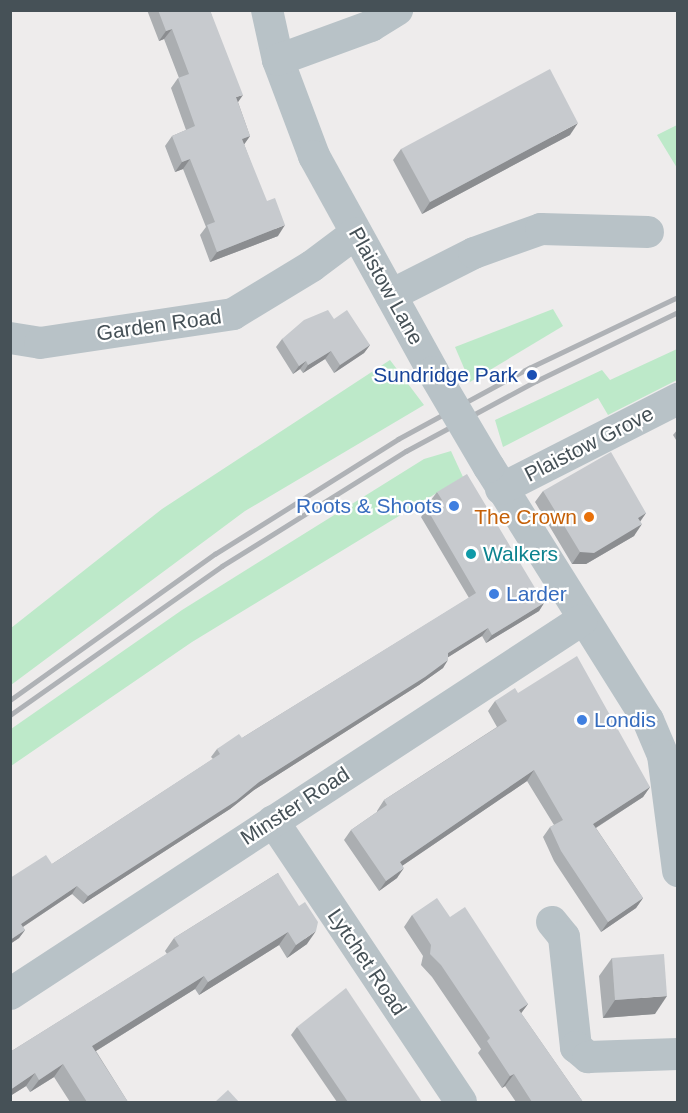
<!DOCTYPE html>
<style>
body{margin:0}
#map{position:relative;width:688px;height:1113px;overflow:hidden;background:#eeecec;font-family:Helvetica,sans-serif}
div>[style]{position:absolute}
.green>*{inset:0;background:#bde9c9}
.minor>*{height:32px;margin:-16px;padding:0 16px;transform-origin:16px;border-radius:16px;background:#b8c2c7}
.rail>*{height:4.5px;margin:-2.25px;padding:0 2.25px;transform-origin:2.25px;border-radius:2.25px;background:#afb2b6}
.minor-bridge>*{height:32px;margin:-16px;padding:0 16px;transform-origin:16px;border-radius:16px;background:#b8c2c7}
.wall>*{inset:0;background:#abaeb1}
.shaded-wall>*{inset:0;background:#8b8d90}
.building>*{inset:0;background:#c7cace}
.dots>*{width:16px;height:16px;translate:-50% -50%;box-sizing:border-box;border:3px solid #fff;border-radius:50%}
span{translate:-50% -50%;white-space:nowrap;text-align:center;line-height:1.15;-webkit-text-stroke:4.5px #fff;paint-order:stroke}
.street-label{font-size:21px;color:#465157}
.transit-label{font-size:21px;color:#164399}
.right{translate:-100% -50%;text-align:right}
.shop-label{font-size:21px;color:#366cbe}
.left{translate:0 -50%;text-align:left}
.food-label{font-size:21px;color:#c56008}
.culture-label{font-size:21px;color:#0d838f}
.frame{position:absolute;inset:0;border:12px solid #465157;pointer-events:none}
</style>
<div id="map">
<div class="green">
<i style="clip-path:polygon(677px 125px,677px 168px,657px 135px)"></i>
<i style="clip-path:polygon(553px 309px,563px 326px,470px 382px,455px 347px)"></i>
<i style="clip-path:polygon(677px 349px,677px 380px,608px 415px,598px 398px,503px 447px,495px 420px,602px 370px,610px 380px)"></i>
<i style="clip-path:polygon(390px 360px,424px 405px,245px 511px,11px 685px,11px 628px,162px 509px)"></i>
<i style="clip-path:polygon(451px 451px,463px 477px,192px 642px,11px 766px,11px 729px,182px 610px,424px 459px)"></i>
</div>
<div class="minor">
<i style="left:267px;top:10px;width:51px;rotate:77.6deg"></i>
<i style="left:278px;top:60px;width:103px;rotate:69.4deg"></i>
<i style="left:314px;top:156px;width:247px;rotate:61.1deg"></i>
<i style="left:278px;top:60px;width:99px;rotate:-20.1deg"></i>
<i style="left:371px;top:26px;width:31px;rotate:-32deg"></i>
<i style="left:391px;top:295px;width:93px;rotate:-26.8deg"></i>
<i style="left:474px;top:253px;width:71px;rotate:-19.7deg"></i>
<i style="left:541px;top:229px;width:107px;rotate:1.6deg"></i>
<i style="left:10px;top:338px;width:30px;rotate:9deg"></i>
<i style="left:40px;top:343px;width:195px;rotate:-8.5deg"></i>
<i style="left:233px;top:314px;width:92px;rotate:-31.3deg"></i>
<i style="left:312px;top:266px;width:55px;rotate:-36.9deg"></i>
<i style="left:489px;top:467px;width:299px;rotate:57.9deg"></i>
<i style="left:648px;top:720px;width:38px;rotate:67deg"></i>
<i style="left:663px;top:755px;width:117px;rotate:82.6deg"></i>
<i style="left:501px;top:489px;width:199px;rotate:-27deg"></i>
<i style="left:273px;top:821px;width:338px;rotate:56.2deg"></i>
<i style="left:552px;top:922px;width:19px;rotate:51deg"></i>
<i style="left:564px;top:937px;width:111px;rotate:83.8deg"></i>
<i style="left:576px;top:1047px;width:16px;rotate:40deg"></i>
<i style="left:588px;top:1057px;width:90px;rotate:-1.9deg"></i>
<i style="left:10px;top:994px;width:683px;rotate:-33.18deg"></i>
</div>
<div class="rail">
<i style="left:10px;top:700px;width:252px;rotate:-35.5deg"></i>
<i style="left:215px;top:554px;width:216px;rotate:-32.1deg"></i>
<i style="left:398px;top:439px;width:149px;rotate:-28.5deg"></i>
<i style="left:529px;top:368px;width:165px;rotate:-25.5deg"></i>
<i style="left:10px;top:715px;width:259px;rotate:-35.1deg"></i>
<i style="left:222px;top:566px;width:217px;rotate:-32deg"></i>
<i style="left:406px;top:451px;width:148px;rotate:-28.3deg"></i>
<i style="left:536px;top:381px;width:158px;rotate:-25.9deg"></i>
</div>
<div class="minor-bridge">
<i style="left:433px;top:372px;width:110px;rotate:59.5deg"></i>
</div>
<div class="wall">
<i style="clip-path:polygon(147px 10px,210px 10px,238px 102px,250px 136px,244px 144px,278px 236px,210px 262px,200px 235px,206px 227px,183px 169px,175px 172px,165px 146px,172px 136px,186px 130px,171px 88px,178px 78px,179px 78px,164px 39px,159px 41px)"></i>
<i style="clip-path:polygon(570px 135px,422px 214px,393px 160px,401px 149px)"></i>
<i style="clip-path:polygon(334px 319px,370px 345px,364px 353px,334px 373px,325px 359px,303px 373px,300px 369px,293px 374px,276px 347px,282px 339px)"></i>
<i style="clip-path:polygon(678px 429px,678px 443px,673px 435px)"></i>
<i style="clip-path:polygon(543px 491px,646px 513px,640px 522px,634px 536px,586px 564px,572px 564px,535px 502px)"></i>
<i style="clip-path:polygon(437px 492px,544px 603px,539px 611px,486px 643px,482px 636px,448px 657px,443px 668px,419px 685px,254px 790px,230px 809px,83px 904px,72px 894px,23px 927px,25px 930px,19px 938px,10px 944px,10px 878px,52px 864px,213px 759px,211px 757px,217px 749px,242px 738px,469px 598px,421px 517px,427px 509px,434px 504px,431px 500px)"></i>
<i style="clip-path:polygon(518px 693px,650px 787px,643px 797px,596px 828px,643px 898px,636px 908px,601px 932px,554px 861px,543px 837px,550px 827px,554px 825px,527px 781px,402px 866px,397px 878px,379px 891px,344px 840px,351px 830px,377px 812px,377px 811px,384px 800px,497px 727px,488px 711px,495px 701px)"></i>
<i style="clip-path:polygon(278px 873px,307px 944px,287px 958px,279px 945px,199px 995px,195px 989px,96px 1051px,128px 1102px,70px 1102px,54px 1077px,30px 1092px,26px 1086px,10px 1096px,10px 1052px,167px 954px,165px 951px,174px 938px)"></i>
<i style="clip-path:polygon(412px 915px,450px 917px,528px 1004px,521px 1013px,583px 1102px,516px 1102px,505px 1086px,502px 1088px,478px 1053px,481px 1049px,432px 977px,421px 965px,423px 956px,404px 927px)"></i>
<i style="clip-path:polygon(612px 958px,655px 1014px,603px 1018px,599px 976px)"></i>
<i style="clip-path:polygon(297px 1027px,422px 1102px,337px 1102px,291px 1035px)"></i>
</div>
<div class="shaded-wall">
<i style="clip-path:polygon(172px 29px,164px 39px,159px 41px,166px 31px)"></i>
<i style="clip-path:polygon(243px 95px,236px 105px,236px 97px)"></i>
<i style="clip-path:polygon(578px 123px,570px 135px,422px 214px,430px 202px)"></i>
<i style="clip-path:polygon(250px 136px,243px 146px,242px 139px)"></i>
<i style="clip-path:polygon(190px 159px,183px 169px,175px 172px,182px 162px)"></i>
<i style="clip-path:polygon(285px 225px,278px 236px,210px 262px,217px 252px)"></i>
<i style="clip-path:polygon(370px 345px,364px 353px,334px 373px,340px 365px)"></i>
<i style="clip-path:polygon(331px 351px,325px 359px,303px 373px,308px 365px)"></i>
<i style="clip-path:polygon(306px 361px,300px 369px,293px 374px,299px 366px)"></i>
<i style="clip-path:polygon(646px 513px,638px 524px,638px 518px)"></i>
<i style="clip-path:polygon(642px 524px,634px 536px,586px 564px,572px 564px,580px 552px)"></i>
<i style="clip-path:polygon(544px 603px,539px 611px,486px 643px,492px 635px)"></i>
<i style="clip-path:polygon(488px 628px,482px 636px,442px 661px,448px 653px)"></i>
<i style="clip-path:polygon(448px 660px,443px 668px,419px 685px,254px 790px,230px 809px,83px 904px,88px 896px,259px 782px)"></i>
<i style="clip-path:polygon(534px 770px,527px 781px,393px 872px,400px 862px)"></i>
<i style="clip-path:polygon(650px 787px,643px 797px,586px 834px,593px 824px)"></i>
<i style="clip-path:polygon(404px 868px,397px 878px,379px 891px,386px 881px)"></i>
<i style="clip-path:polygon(77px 886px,72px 894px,15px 932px,21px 924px)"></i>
<i style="clip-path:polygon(643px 898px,636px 908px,601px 932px,608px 922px)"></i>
<i style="clip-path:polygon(25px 930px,19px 938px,10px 944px,10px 940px)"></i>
<i style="clip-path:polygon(316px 931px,307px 944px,287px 958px,296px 945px)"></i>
<i style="clip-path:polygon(288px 932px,279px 945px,199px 995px,208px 982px)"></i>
<i style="clip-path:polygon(204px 976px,195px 989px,83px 1059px,92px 1046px)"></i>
<i style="clip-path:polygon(667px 996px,655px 1014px,603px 1018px,615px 1000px)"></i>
<i style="clip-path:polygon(528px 1004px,519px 1016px,519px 1010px)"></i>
<i style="clip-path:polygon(63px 1064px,54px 1077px,30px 1092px,39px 1080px)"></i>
<i style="clip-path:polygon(35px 1073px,26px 1086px,10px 1096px,10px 1090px)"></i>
<i style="clip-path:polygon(514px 1074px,505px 1086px,502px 1088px,510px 1076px)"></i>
</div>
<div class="building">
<i style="clip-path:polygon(158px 10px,210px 10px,243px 95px,236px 97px,250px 136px,242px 139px,267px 201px,275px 198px,285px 225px,217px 252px,207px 225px,215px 222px,190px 159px,182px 162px,172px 136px,195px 126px,178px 78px,189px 74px,172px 29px,166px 31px)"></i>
<i style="clip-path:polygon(550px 69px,578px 123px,430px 202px,401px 149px)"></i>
<i style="clip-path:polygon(328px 310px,334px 319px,347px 310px,370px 345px,340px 365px,331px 351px,308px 365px,306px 361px,299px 366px,282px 339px,304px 320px)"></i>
<i style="clip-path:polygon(611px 452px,646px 513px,638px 518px,642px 524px,594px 553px,580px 552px,543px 491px)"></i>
<i style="clip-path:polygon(467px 474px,544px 603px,492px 635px,488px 628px,448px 653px,448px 660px,425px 677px,259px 782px,236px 801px,88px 896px,77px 886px,21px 924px,25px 930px,10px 940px,10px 878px,46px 855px,52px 864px,220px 754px,217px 749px,239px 734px,242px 738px,476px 593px,427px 509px,442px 500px,437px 492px)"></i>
<i style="clip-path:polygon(577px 656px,650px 787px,593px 824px,643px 898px,608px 922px,561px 851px,550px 827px,563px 820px,534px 770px,400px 862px,404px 868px,386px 881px,351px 830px,387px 805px,384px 800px,507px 721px,495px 701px,515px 688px,518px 693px)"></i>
<i style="clip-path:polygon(278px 873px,299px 906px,305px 902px,318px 922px,316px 931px,296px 945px,288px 932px,208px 982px,204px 976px,92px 1046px,128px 1102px,87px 1102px,63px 1064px,39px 1080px,35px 1073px,10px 1090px,10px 1052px,179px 946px,174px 938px)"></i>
<i style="clip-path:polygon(437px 898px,450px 917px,465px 907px,528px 1004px,519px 1010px,583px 1102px,532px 1102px,514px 1074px,510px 1076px,487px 1041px,490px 1038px,441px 965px,430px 954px,431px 945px,412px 915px)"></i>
<i style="clip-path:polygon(664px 954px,667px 996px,615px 1000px,612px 958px)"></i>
<i style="clip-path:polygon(346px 988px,422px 1102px,348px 1102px,297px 1027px)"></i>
<i style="clip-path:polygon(228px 1090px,239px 1102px,215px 1102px)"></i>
</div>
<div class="dots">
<i style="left:532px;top:375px;background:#1a4fb4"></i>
<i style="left:454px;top:506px;background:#3f7fe0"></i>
<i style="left:589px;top:517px;background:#e8710a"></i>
<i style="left:471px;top:554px;background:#0f9aa8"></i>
<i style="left:494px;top:594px;background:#3f7fe0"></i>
<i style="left:582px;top:720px;background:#3f7fe0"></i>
</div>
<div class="street-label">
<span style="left:386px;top:286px;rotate:61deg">Plaistow Lane</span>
<span style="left:159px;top:325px;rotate:-8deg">Garden Road</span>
<span style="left:589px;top:444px;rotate:-27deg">Plaistow Grove</span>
<span style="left:295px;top:806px;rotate:-33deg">Minster Road</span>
<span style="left:367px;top:962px;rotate:56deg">Lytchet Road</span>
</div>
<div class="transit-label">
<span class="right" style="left:518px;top:375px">Sundridge Park</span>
</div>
<div class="shop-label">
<span class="right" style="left:442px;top:506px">Roots &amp; Shoots</span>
<span class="left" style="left:506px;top:594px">Larder</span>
<span class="left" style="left:594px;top:720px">Londis</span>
</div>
<div class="food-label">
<span class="right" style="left:577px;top:517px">The Crown</span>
</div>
<div class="culture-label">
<span class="left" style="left:483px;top:554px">Walkers</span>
</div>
<div class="frame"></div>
</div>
